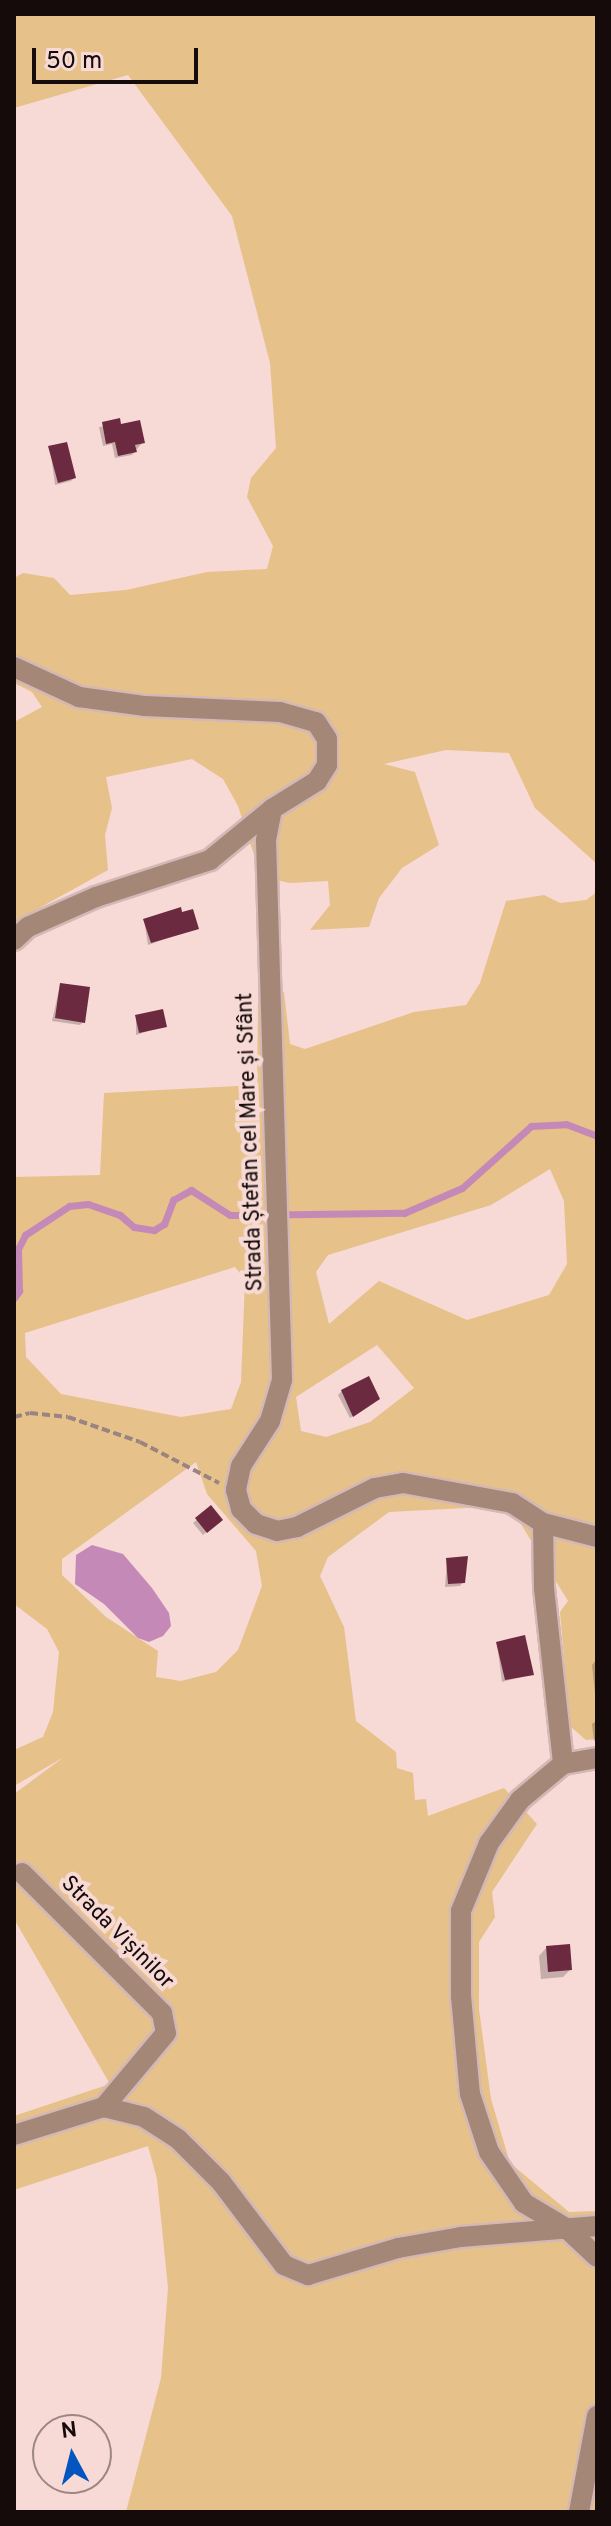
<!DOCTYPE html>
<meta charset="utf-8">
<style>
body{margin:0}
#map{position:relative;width:611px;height:2526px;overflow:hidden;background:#f7d9d5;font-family:Overpass,sans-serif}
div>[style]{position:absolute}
.green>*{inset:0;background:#e6c189}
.water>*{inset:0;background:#c589b7}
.shadow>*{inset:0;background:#0003}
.stream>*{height:7px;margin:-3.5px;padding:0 3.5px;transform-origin:3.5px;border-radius:3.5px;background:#c589b7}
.building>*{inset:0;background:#6b2a40}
.path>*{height:4px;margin-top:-2px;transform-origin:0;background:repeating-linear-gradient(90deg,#998481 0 8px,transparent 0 12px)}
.roads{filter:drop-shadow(2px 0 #d3b8b5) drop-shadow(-2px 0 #d3b8b5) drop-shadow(0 2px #d3b8b5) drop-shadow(0 -2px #d3b8b5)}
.minor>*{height:20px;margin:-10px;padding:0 10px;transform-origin:10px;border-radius:10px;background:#a48776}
span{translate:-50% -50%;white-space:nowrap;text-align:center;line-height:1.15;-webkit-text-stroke:8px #f7d9d5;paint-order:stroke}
.street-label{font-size:22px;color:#140b0a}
.frame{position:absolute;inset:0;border:16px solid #140b0a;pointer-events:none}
.north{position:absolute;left:32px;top:2414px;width:80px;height:80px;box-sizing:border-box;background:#f7d9d5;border:2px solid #9c8784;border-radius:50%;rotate:353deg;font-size:22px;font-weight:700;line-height:32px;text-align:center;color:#140b0a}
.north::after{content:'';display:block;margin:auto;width:28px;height:36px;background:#0355bf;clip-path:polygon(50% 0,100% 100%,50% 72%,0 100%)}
.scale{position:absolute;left:32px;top:48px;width:166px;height:36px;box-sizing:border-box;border:4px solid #140b0a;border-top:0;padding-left:10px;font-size:24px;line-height:28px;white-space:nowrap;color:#140b0a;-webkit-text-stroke:6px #f7d9d5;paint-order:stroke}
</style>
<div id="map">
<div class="green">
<i style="clip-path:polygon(14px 14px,597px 14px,597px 864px,535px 808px,509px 753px,446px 750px,384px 764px,415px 772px,439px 845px,402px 868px,379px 898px,369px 927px,310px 930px,330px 905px,328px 881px,289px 883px,261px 876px,238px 806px,223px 779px,192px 759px,106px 777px,112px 808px,105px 835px,108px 870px,14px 922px,14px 722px,42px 707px,32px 692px,14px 683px,14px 578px,23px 573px,54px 578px,70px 595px,126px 590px,207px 572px,267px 569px,273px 546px,247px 497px,251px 478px,276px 448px,270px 363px,232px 216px,128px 75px,14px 108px)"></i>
<i style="clip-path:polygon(evenodd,597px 892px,597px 1739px,586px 1740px,570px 1726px,560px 1612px,568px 1601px,516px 1516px,485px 1507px,389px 1512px,328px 1557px,320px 1576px,344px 1627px,356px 1721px,396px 1752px,397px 1768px,413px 1773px,415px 1800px,426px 1799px,428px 1816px,504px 1788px,537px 1824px,492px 1892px,495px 1917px,479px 1942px,479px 2009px,491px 2099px,510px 2163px,569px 2212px,597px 2211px,597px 2512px,126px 2512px,161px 2378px,168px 2288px,157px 2179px,148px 2146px,14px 2190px,14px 2116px,110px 2084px,14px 1919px,14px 1794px,64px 1757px,14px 1786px,14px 1750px,43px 1737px,53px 1712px,59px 1652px,47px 1629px,14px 1604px,14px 1177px,100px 1175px,104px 1093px,257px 1085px,258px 1002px,284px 992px,290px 1044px,305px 1049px,414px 1012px,466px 1005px,480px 983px,506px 901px,544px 895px,560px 903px,586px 900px,597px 892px,550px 1169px,564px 1201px,567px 1264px,549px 1295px,467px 1320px,379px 1281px,329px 1324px,316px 1272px,328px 1255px,491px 1205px,550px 1169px,597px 892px,235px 1267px,245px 1279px,241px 1382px,231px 1409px,181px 1417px,61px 1394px,26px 1357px,25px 1333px,235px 1267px,597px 892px,377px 1345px,414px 1388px,370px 1422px,326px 1437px,301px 1431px,296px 1397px,377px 1345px,597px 892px,196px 1462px,207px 1494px,256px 1551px,262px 1586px,238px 1650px,216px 1672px,181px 1681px,156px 1677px,158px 1651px,106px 1617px,62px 1575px,62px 1559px,196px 1462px)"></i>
</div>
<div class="water">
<i style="clip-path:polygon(92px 1545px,123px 1554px,152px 1588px,169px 1613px,171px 1626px,163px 1636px,149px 1642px,138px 1638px,104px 1604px,75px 1584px,76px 1555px)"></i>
</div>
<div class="shadow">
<i style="clip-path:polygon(138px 422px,143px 442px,132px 455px,115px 458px,112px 444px,103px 446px,99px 427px)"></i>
<i style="clip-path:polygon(50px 448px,74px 478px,71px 481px,55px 485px)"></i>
<i style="clip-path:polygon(144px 920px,197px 928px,148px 945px)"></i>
<i style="clip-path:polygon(60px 985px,83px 1022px,80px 1025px,52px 1021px)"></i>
<i style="clip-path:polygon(136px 1016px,164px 1026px,136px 1035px)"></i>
<i style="clip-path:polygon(342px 1391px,374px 1402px,350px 1418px,338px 1395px)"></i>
<i style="clip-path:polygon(211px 1507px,221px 1520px,203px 1535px,193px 1523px)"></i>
<i style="clip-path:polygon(447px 1560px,463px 1582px,460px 1586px,445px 1587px)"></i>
<i style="clip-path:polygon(497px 1644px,532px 1674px,502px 1682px)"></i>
<i style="clip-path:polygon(597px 1659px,597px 1693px,595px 1693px,592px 1665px)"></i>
<i style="clip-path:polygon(596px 1721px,597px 1741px,594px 1741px,592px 1724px)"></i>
<i style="clip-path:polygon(546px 1948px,570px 1970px,563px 1977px,541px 1979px,539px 1956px)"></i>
</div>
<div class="stream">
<i style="left:14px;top:1298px;width:9px;rotate:-54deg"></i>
<i style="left:19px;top:1291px;width:42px;rotate:-91.4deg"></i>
<i style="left:18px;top:1249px;width:16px;rotate:-63deg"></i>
<i style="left:25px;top:1235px;width:53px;rotate:-33.4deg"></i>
<i style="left:69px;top:1206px;width:19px;rotate:-6deg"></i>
<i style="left:88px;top:1204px;width:34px;rotate:19deg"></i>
<i style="left:120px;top:1215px;width:18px;rotate:41deg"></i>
<i style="left:134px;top:1227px;width:20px;rotate:9deg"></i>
<i style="left:154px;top:1230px;width:12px;rotate:-31deg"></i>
<i style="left:164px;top:1224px;width:26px;rotate:-69deg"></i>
<i style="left:173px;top:1200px;width:21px;rotate:-29deg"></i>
<i style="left:191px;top:1190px;width:46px;rotate:32.7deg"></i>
<i style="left:230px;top:1215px;width:174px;rotate:-0.7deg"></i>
<i style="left:404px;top:1213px;width:63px;rotate:-23.3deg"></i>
<i style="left:462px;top:1188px;width:93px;rotate:-41.9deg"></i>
<i style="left:531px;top:1126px;width:35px;rotate:-3deg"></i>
<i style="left:566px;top:1124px;width:33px;rotate:21deg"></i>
</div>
<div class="building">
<i style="clip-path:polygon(120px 418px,121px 424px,140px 420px,145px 443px,135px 445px,137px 452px,118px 456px,115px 442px,106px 444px,102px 422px)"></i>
<i style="clip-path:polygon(67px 442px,76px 478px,58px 483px,48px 446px)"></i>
<i style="clip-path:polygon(181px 907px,182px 912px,193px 909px,199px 929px,151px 943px,143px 919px)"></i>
<i style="clip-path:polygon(60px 983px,90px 987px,85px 1023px,55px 1018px)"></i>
<i style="clip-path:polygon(163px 1009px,167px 1027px,139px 1033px,135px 1015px)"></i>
<i style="clip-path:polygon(369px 1376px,380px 1399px,353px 1417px,341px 1390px)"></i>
<i style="clip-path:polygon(211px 1505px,223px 1520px,207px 1533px,195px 1518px)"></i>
<i style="clip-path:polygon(468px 1556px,465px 1583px,448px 1584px,446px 1558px)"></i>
<i style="clip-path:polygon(525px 1635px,534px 1675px,505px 1680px,496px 1642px)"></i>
<i style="clip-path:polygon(570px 1944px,572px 1970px,548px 1972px,546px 1946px)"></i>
</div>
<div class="path">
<i style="left:14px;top:1417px;width:16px;rotate:-14deg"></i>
<i style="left:30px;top:1413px;width:38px;rotate:6deg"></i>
<i style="left:68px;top:1417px;width:76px;rotate:19.1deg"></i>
<i style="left:140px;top:1442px;width:89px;rotate:27.4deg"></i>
</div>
<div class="roads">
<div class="minor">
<i style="left:14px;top:667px;width:72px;rotate:24.8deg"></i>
<i style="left:79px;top:697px;width:67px;rotate:7.8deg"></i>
<i style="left:145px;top:706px;width:135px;rotate:2.5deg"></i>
<i style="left:280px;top:712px;width:37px;rotate:16deg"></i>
<i style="left:316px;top:722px;width:20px;rotate:57deg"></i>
<i style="left:327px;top:739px;width:26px;rotate:90deg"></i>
<i style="left:327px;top:765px;width:19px;rotate:122deg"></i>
<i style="left:317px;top:781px;width:53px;rotate:148.1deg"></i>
<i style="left:272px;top:809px;width:32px;rotate:101deg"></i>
<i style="left:266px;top:840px;width:540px;rotate:88.3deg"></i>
<i style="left:282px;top:1380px;width:43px;rotate:106.3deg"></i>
<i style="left:270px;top:1421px;width:54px;rotate:122.8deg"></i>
<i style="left:241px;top:1466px;width:25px;rotate:102deg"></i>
<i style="left:236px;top:1490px;width:20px;rotate:75deg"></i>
<i style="left:241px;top:1509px;width:21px;rotate:45deg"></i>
<i style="left:256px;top:1524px;width:22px;rotate:18deg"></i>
<i style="left:277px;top:1531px;width:20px;rotate:-11deg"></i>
<i style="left:297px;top:1527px;width:87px;rotate:-26.6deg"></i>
<i style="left:375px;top:1488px;width:28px;rotate:-10deg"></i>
<i style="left:403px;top:1483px;width:111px;rotate:10.4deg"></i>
<i style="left:512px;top:1503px;width:37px;rotate:33deg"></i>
<i style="left:543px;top:1523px;width:56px;rotate:14.5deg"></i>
<i style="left:14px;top:940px;width:19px;rotate:-43deg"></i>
<i style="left:28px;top:927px;width:74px;rotate:-23.8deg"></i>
<i style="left:96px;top:897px;width:120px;rotate:-18deg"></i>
<i style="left:210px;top:860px;width:80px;rotate:-39.4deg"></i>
<i style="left:543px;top:1523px;width:65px;rotate:89.1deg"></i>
<i style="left:544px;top:1588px;width:177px;rotate:83.8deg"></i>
<i style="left:597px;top:1758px;width:35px;rotate:170deg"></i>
<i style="left:563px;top:1764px;width:56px;rotate:140.1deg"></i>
<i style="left:520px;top:1800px;width:53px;rotate:125.8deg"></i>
<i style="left:489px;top:1843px;width:74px;rotate:112.4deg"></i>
<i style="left:461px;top:1911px;width:85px;rotate:90deg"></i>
<i style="left:461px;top:1996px;width:98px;rotate:84.8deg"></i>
<i style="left:470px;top:2094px;width:61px;rotate:71.9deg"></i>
<i style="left:489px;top:2152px;width:62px;rotate:55.5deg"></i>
<i style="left:524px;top:2203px;width:49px;rotate:30.8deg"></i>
<i style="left:566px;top:2228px;width:42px;rotate:43.1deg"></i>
<i style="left:22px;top:1873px;width:198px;rotate:45deg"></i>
<i style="left:162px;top:2013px;width:20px;rotate:79deg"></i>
<i style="left:166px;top:2033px;width:97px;rotate:130deg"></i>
<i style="left:14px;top:2135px;width:94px;rotate:-17.3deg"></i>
<i style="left:104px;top:2107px;width:41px;rotate:14deg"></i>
<i style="left:144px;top:2117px;width:40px;rotate:32.9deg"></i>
<i style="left:178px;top:2139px;width:61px;rotate:45deg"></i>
<i style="left:221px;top:2182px;width:104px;rotate:52.8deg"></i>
<i style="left:284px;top:2265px;width:26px;rotate:23deg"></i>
<i style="left:308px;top:2275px;width:94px;rotate:-16.7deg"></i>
<i style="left:398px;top:2248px;width:64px;rotate:-9.9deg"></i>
<i style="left:461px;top:2237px;width:136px;rotate:-4.6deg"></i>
<i style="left:579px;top:2512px;width:98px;rotate:-79.4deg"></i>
</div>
</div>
<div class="street-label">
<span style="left:251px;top:1142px;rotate:-92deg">Strada Ștefan cel Mare și Sfânt</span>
<span style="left:117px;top:1933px;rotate:45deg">Strada Vișinilor</span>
</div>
<div class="frame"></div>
<div class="north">N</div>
<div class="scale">50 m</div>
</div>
